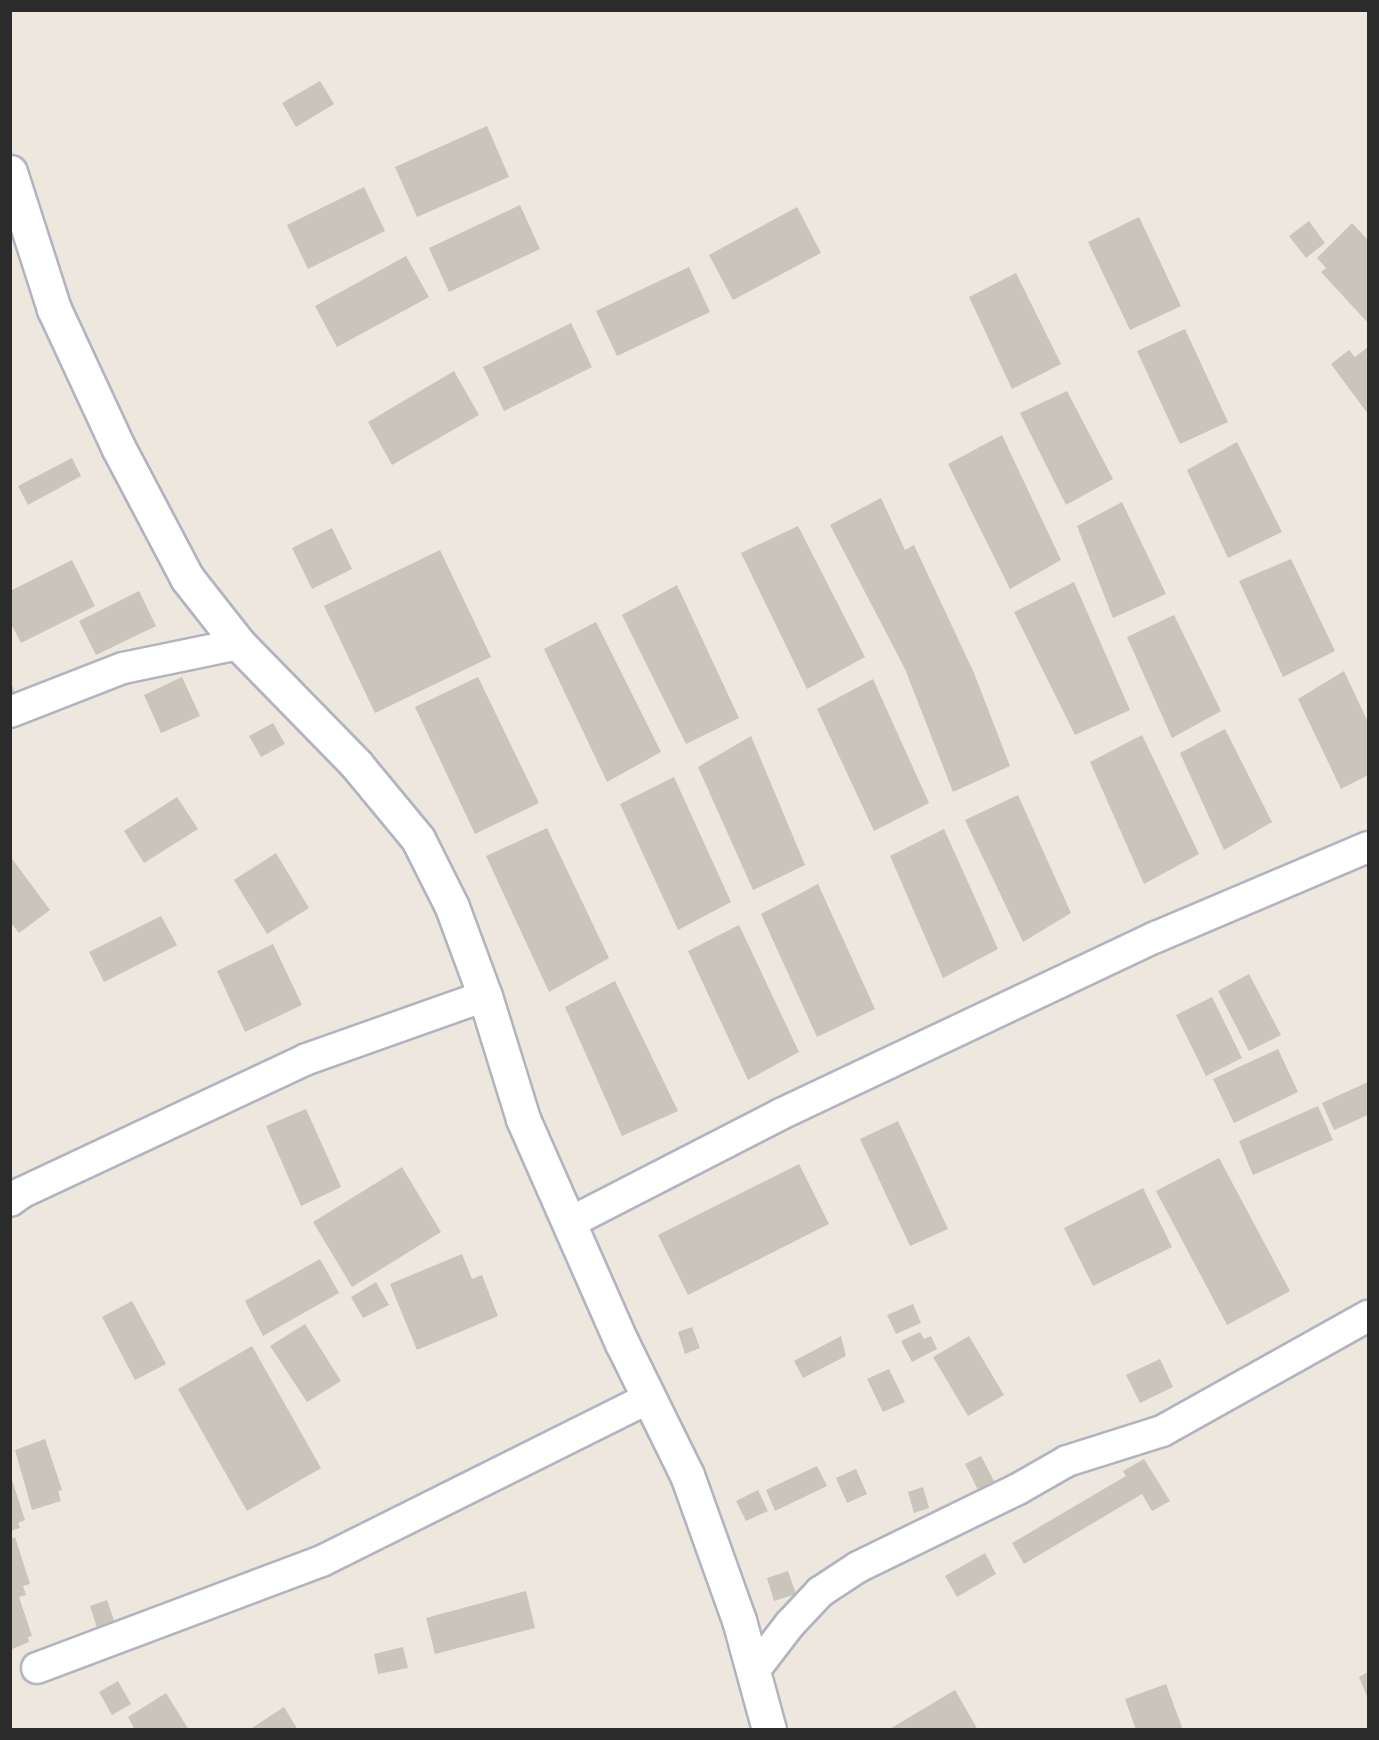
<!DOCTYPE html>
<style>
body{margin:0}
#map{position:relative;width:1379px;height:1740px;overflow:hidden;background:#eee7dd;font-family:"Archivo Narrow",sans-serif}
div>[style]{position:absolute}
.building>*{inset:0;background:#c9c5bb}
.roads{filter:drop-shadow(2px 0 #b1b4c0) drop-shadow(-2px 0 #b1b4c0) drop-shadow(0 2px #b1b4c0) drop-shadow(0 -2px #b1b4c0)}
.minor>*{height:30px;margin:-15px;padding:0 15px;transform-origin:15px;border-radius:15px;background:#fff}
.tertiary>*{height:33px;margin:-16.5px;padding:0 16.5px;transform-origin:16.5px;border-radius:16.5px;background:#fff}
span{translate:-50% -50%;white-space:nowrap;text-align:center;line-height:1.15;-webkit-text-stroke:5px #fff;paint-order:stroke}
.frame{position:absolute;inset:0;border:12px solid #2b2b2b;pointer-events:none}
</style>
<div id="map">
<div class="building">
<i style="clip-path:polygon(320px 81px,334px 104px,296px 127px,282px 103px)"></i>
<i style="clip-path:polygon(487px 126px,509px 177px,417px 217px,395px 167px)"></i>
<i style="clip-path:polygon(364px 187px,385px 231px,308px 269px,287px 225px)"></i>
<i style="clip-path:polygon(520px 205px,540px 249px,449px 292px,429px 248px)"></i>
<i style="clip-path:polygon(797px 207px,821px 253px,733px 300px,709px 255px)"></i>
<i style="clip-path:polygon(1139px 217px,1181px 306px,1130px 330px,1088px 242px)"></i>
<i style="clip-path:polygon(1309px 221px,1325px 243px,1306px 258px,1289px 236px)"></i>
<i style="clip-path:polygon(1352px 223px,1368px 240px,1368px 323px,1321px 272px,1326px 268px,1317px 258px)"></i>
<i style="clip-path:polygon(406px 256px,429px 297px,337px 347px,315px 306px)"></i>
<i style="clip-path:polygon(689px 267px,710px 312px,617px 356px,596px 311px)"></i>
<i style="clip-path:polygon(1016px 273px,1061px 364px,1012px 389px,969px 297px)"></i>
<i style="clip-path:polygon(571px 323px,592px 367px,504px 411px,483px 367px)"></i>
<i style="clip-path:polygon(1185px 329px,1228px 422px,1180px 444px,1137px 351px)"></i>
<i style="clip-path:polygon(1368px 347px,1368px 414px,1331px 364px,1349px 350px,1355px 357px)"></i>
<i style="clip-path:polygon(454px 371px,479px 415px,392px 465px,368px 422px)"></i>
<i style="clip-path:polygon(1067px 391px,1113px 479px,1066px 505px,1020px 413px)"></i>
<i style="clip-path:polygon(1002px 435px,1061px 560px,1010px 589px,948px 464px)"></i>
<i style="clip-path:polygon(1237px 442px,1282px 532px,1228px 558px,1187px 470px)"></i>
<i style="clip-path:polygon(72px 458px,81px 476px,28px 505px,18px 486px)"></i>
<i style="clip-path:polygon(881px 498px,905px 550px,914px 545px,974px 673px,1010px 766px,953px 792px,905px 669px,830px 525px)"></i>
<i style="clip-path:polygon(1122px 502px,1166px 594px,1113px 618px,1077px 526px)"></i>
<i style="clip-path:polygon(798px 526px,865px 657px,807px 689px,741px 553px)"></i>
<i style="clip-path:polygon(332px 528px,352px 569px,312px 589px,292px 548px)"></i>
<i style="clip-path:polygon(440px 550px,491px 657px,375px 713px,324px 606px)"></i>
<i style="clip-path:polygon(1291px 559px,1335px 651px,1283px 677px,1239px 581px)"></i>
<i style="clip-path:polygon(72px 560px,95px 606px,21px 643px,10px 622px,10px 591px)"></i>
<i style="clip-path:polygon(1074px 582px,1130px 710px,1075px 735px,1014px 612px)"></i>
<i style="clip-path:polygon(677px 585px,739px 718px,686px 744px,622px 615px)"></i>
<i style="clip-path:polygon(139px 591px,156px 626px,96px 655px,79px 621px)"></i>
<i style="clip-path:polygon(1174px 615px,1221px 711px,1172px 738px,1127px 637px)"></i>
<i style="clip-path:polygon(596px 622px,661px 752px,607px 782px,544px 649px)"></i>
<i style="clip-path:polygon(1344px 671px,1368px 722px,1368px 775px,1341px 789px,1298px 699px)"></i>
<i style="clip-path:polygon(182px 677px,200px 716px,161px 733px,144px 695px)"></i>
<i style="clip-path:polygon(478px 677px,539px 803px,475px 834px,415px 707px)"></i>
<i style="clip-path:polygon(873px 679px,929px 803px,874px 831px,817px 709px)"></i>
<i style="clip-path:polygon(10px 680px,17px 698px,10px 700px)"></i>
<i style="clip-path:polygon(273px 723px,285px 744px,261px 757px,249px 736px)"></i>
<i style="clip-path:polygon(1225px 729px,1272px 822px,1224px 850px,1180px 753px)"></i>
<i style="clip-path:polygon(1142px 735px,1199px 854px,1144px 884px,1090px 762px)"></i>
<i style="clip-path:polygon(751px 736px,805px 865px,753px 890px,698px 767px)"></i>
<i style="clip-path:polygon(674px 777px,731px 902px,678px 930px,620px 804px)"></i>
<i style="clip-path:polygon(1018px 795px,1071px 913px,1023px 942px,965px 820px)"></i>
<i style="clip-path:polygon(177px 797px,198px 829px,144px 863px,124px 831px)"></i>
<i style="clip-path:polygon(547px 828px,609px 958px,549px 992px,486px 856px)"></i>
<i style="clip-path:polygon(944px 829px,998px 949px,943px 978px,890px 856px)"></i>
<i style="clip-path:polygon(276px 853px,309px 908px,267px 934px,234px 880px)"></i>
<i style="clip-path:polygon(10px 856px,50px 910px,19px 933px,10px 922px)"></i>
<i style="clip-path:polygon(818px 884px,875px 1009px,817px 1037px,761px 914px)"></i>
<i style="clip-path:polygon(161px 916px,177px 945px,104px 982px,89px 952px)"></i>
<i style="clip-path:polygon(739px 925px,799px 1052px,748px 1080px,688px 951px)"></i>
<i style="clip-path:polygon(273px 944px,302px 1005px,245px 1032px,217px 971px)"></i>
<i style="clip-path:polygon(1249px 974px,1281px 1035px,1249px 1051px,1218px 991px)"></i>
<i style="clip-path:polygon(615px 981px,678px 1111px,622px 1136px,565px 1007px)"></i>
<i style="clip-path:polygon(1212px 997px,1242px 1058px,1206px 1076px,1176px 1015px)"></i>
<i style="clip-path:polygon(1278px 1049px,1298px 1092px,1234px 1123px,1213px 1079px)"></i>
<i style="clip-path:polygon(1368px 1082px,1368px 1115px,1334px 1130px,1322px 1103px)"></i>
<i style="clip-path:polygon(1318px 1106px,1333px 1140px,1253px 1175px,1239px 1141px)"></i>
<i style="clip-path:polygon(306px 1109px,341px 1187px,301px 1206px,266px 1126px)"></i>
<i style="clip-path:polygon(898px 1121px,948px 1229px,910px 1246px,860px 1139px)"></i>
<i style="clip-path:polygon(1219px 1158px,1290px 1291px,1227px 1325px,1156px 1191px)"></i>
<i style="clip-path:polygon(799px 1164px,829px 1224px,688px 1295px,658px 1235px)"></i>
<i style="clip-path:polygon(402px 1167px,441px 1232px,352px 1287px,313px 1222px)"></i>
<i style="clip-path:polygon(1143px 1188px,1172px 1247px,1093px 1286px,1064px 1228px)"></i>
<i style="clip-path:polygon(462px 1254px,472px 1279px,482px 1275px,498px 1316px,417px 1350px,390px 1284px)"></i>
<i style="clip-path:polygon(320px 1259px,339px 1293px,263px 1336px,245px 1301px)"></i>
<i style="clip-path:polygon(376px 1282px,389px 1305px,363px 1318px,351px 1297px)"></i>
<i style="clip-path:polygon(132px 1301px,166px 1364px,135px 1380px,102px 1317px)"></i>
<i style="clip-path:polygon(913px 1304px,921px 1323px,896px 1334px,887px 1315px)"></i>
<i style="clip-path:polygon(305px 1324px,341px 1381px,307px 1402px,270px 1346px)"></i>
<i style="clip-path:polygon(692px 1327px,700px 1348px,685px 1354px,678px 1332px)"></i>
<i style="clip-path:polygon(920px 1332px,924px 1339px,931px 1336px,937px 1349px,912px 1362px,901px 1341px)"></i>
<i style="clip-path:polygon(841px 1336px,846px 1356px,803px 1378px,794px 1361px)"></i>
<i style="clip-path:polygon(969px 1336px,1004px 1395px,968px 1416px,933px 1357px)"></i>
<i style="clip-path:polygon(252px 1346px,321px 1468px,247px 1511px,178px 1389px)"></i>
<i style="clip-path:polygon(1160px 1359px,1173px 1387px,1140px 1403px,1126px 1375px)"></i>
<i style="clip-path:polygon(889px 1369px,905px 1402px,883px 1412px,867px 1379px)"></i>
<i style="clip-path:polygon(45px 1439px,62px 1490px,58px 1491px,61px 1501px,32px 1510px,15px 1450px)"></i>
<i style="clip-path:polygon(981px 1456px,994px 1481px,978px 1490px,965px 1464px)"></i>
<i style="clip-path:polygon(1144px 1459px,1170px 1501px,1152px 1511px,1142px 1494px,1024px 1564px,1012px 1543px,1126px 1476px,1123px 1471px)"></i>
<i style="clip-path:polygon(817px 1466px,827px 1486px,775px 1511px,766px 1490px)"></i>
<i style="clip-path:polygon(856px 1469px,867px 1494px,847px 1503px,836px 1478px)"></i>
<i style="clip-path:polygon(11px 1477px,25px 1520px,18px 1523px,20px 1528px,10px 1531px)"></i>
<i style="clip-path:polygon(923px 1487px,929px 1508px,914px 1513px,908px 1492px)"></i>
<i style="clip-path:polygon(758px 1490px,768px 1511px,746px 1521px,736px 1501px)"></i>
<i style="clip-path:polygon(15px 1537px,30px 1584px,23px 1586px,26px 1595px,19px 1597px,32px 1636px,28px 1637px,29px 1642px,10px 1650px,10px 1539px)"></i>
<i style="clip-path:polygon(985px 1553px,996px 1574px,957px 1597px,945px 1576px)"></i>
<i style="clip-path:polygon(788px 1571px,796px 1594px,774px 1601px,767px 1578px)"></i>
<i style="clip-path:polygon(526px 1591px,535px 1628px,435px 1654px,426px 1618px)"></i>
<i style="clip-path:polygon(107px 1600px,116px 1626px,98px 1631px,90px 1606px)"></i>
<i style="clip-path:polygon(403px 1647px,408px 1668px,378px 1674px,374px 1654px)"></i>
<i style="clip-path:polygon(1368px 1672px,1368px 1699px,1359px 1677px)"></i>
<i style="clip-path:polygon(118px 1681px,131px 1704px,112px 1715px,99px 1692px)"></i>
<i style="clip-path:polygon(1166px 1684px,1183px 1730px,1136px 1730px,1125px 1699px)"></i>
<i style="clip-path:polygon(955px 1690px,978px 1730px,888px 1730px)"></i>
<i style="clip-path:polygon(166px 1693px,189px 1730px,135px 1730px,128px 1717px)"></i>
<i style="clip-path:polygon(284px 1707px,298px 1730px,249px 1730px)"></i>
</div>
<div class="roads">
<div class="minor">
<i style="left:10px;top:712px;width:121px;rotate:-21.3deg"></i>
<i style="left:123px;top:668px;width:118px;rotate:-11.7deg"></i>
<i style="left:10px;top:1201px;width:14px;rotate:-36deg"></i>
<i style="left:21px;top:1193px;width:316px;rotate:-25.1deg"></i>
<i style="left:307px;top:1059px;width:189px;rotate:-19.5deg"></i>
<i style="left:569px;top:1223px;width:238px;rotate:-27.2deg"></i>
<i style="left:781px;top:1114px;width:415px;rotate:-25.3deg"></i>
<i style="left:1156px;top:937px;width:230px;rotate:-23deg"></i>
<i style="left:37px;top:1668px;width:304px;rotate:-20.6deg"></i>
<i style="left:322px;top:1561px;width:365px;rotate:-26.5deg"></i>
<i style="left:753px;top:1672px;width:61px;rotate:-52.4deg"></i>
<i style="left:790px;top:1624px;width:44px;rotate:-46.8deg"></i>
<i style="left:820px;top:1592px;width:45px;rotate:-33.3deg"></i>
<i style="left:858px;top:1567px;width:178px;rotate:-26deg"></i>
<i style="left:1018px;top:1489px;width:56px;rotate:-29.7deg"></i>
<i style="left:1067px;top:1461px;width:100px;rotate:-17.5deg"></i>
<i style="left:1162px;top:1431px;width:236px;rotate:-29.2deg"></i>
</div>
<div class="tertiary">
<i style="left:10px;top:172px;width:144px;rotate:72.2deg"></i>
<i style="left:54px;top:309px;width:152px;rotate:65.1deg"></i>
<i style="left:118px;top:447px;width:148px;rotate:62.2deg"></i>
<i style="left:187px;top:578px;width:84px;rotate:51.8deg"></i>
<i style="left:239px;top:644px;width:168px;rotate:45.7deg"></i>
<i style="left:356px;top:764px;width:97px;rotate:50.4deg"></i>
<i style="left:418px;top:839px;width:76px;rotate:63.4deg"></i>
<i style="left:452px;top:907px;width:95px;rotate:69.7deg"></i>
<i style="left:485px;top:996px;width:129px;rotate:72.8deg"></i>
<i style="left:523px;top:1119px;width:245px;rotate:66.2deg"></i>
<i style="left:622px;top:1343px;width:147px;rotate:63.8deg"></i>
<i style="left:687px;top:1475px;width:154px;rotate:70.3deg"></i>
<i style="left:739px;top:1620px;width:114px;rotate:74.7deg"></i>
</div>
</div>
<div class="frame"></div>
</div>
